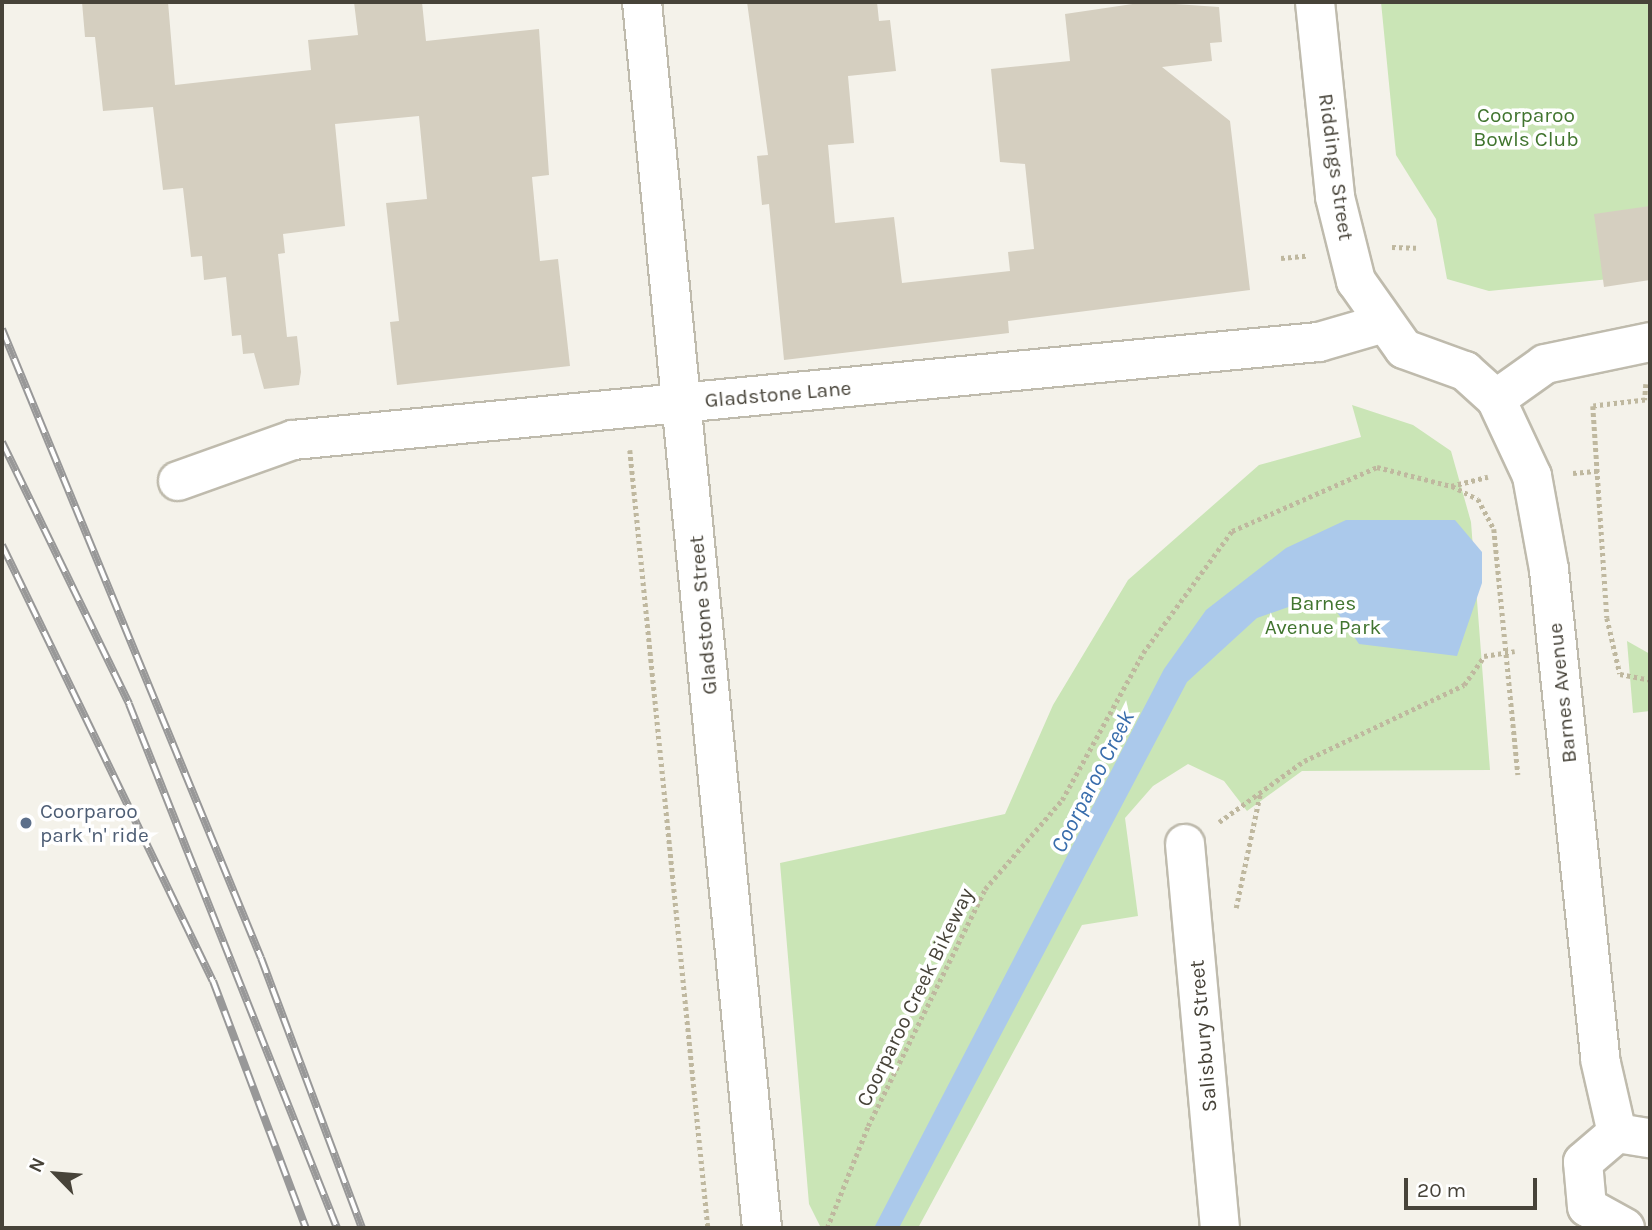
<!DOCTYPE html>
<style>
body{margin:0}
#map{position:relative;width:1652px;height:1230px;overflow:hidden;background:#f4f2ea;font-family:Karla,sans-serif}
div>[style]{position:absolute}
.green>*{inset:0;background:#cae5b6}
.water>*{inset:0;background:#abc9eb}
.building>*{inset:0;background:#d5cfc0}
.path>*{height:4.5px;margin-top:-2.25px;transform-origin:0;background:repeating-linear-gradient(90deg,#bfb89f 0 3.5px,transparent 0 7px)}
.roads{filter:drop-shadow(2px 0 #bfbbad) drop-shadow(-2px 0 #bfbbad) drop-shadow(0 2px #bfbbad) drop-shadow(0 -2px #bfbbad)}
.street>*{height:38px;margin:-19px;padding:0 19px;transform-origin:19px;border-radius:19px;background:#fff}
.rail>*{height:8px;margin-top:-4px;transform-origin:0;background:repeating-linear-gradient(90deg,#fff 0 16px,#989898 0 32px);box-sizing:border-box;border-block:2px solid #989898}
.dots>*{width:19px;height:19px;translate:-50% -50%;box-sizing:border-box;border:4px solid #fff;border-radius:50%}
span{translate:-50% -50%;white-space:nowrap;text-align:center;line-height:1.15;-webkit-text-stroke:7px #fff;paint-order:stroke}
.park-label{font-size:21px;color:#41752f}
.street-label{font-size:21px;color:#474339}
.service-label{font-size:21px;color:#4e5e75}
.left{translate:0 -50%;text-align:left}
.water-label{font-size:23px;color:#396dac;font-style:italic}
.frame{position:absolute;inset:0;border:4px solid #474339;pointer-events:none}
.north{position:absolute;left:21px;top:1139px;width:70px;height:70px;-webkit-text-stroke:5px #fff;paint-order:stroke;rotate:295deg;font-size:19px;font-weight:700;line-height:28px;text-align:center;color:#474339}
.north::after{content:'';display:block;margin:auto;width:24px;height:32px;background:#474339;clip-path:polygon(50% 0,100% 100%,50% 72%,0 100%)}
.scale{position:absolute;left:1404px;top:1178px;width:133px;height:32px;box-sizing:border-box;border:4px solid #474339;border-top:0;padding-left:9px;font-size:21px;line-height:24px;white-space:nowrap;color:#474339;-webkit-text-stroke:5px #fff;paint-order:stroke}
</style>
<div id="map">
<div class="green">
<i style="clip-path:polygon(1381px 2px,1650px 2px,1650px 275px,1489px 291px,1447px 279px,1436px 219px,1396px 155px)"></i>
<i style="clip-path:polygon(1352px 405px,1413px 425px,1451px 451px,1471px 522px,1490px 770px,1302px 771px,1247px 811px,1224px 781px,1188px 764px,1153px 786px,1125px 818px,1138px 916px,1082px 925px,918px 1228px,821px 1228px,809px 1204px,780px 863px,1005px 814px,1053px 705px,1128px 580px,1259px 465px,1361px 437px)"></i>
<i style="clip-path:polygon(1627px 641px,1650px 654px,1650px 711px,1633px 713px)"></i>
</div>
<div class="water">
<i style="clip-path:polygon(1346px 520px,1455px 520px,1482px 552px,1482px 583px,1457px 656px,1359px 644px,1330px 602px,1314px 598px,1257px 618px,1187px 682px,899px 1228px,874px 1228px,1164px 669px,1206px 610px,1286px 548px)"></i>
</div>
<div class="building">
<i style="clip-path:polygon(82px 2px,168px 2px,175px 85px,311px 70px,308px 40px,358px 35px,354px 2px,422px 2px,426px 41px,539px 29px,549px 175px,532px 177px,540px 261px,558px 259px,570px 366px,397px 385px,390px 322px,399px 321px,386px 203px,427px 199px,419px 116px,335px 124px,345px 226px,283px 234px,285px 253px,278px 254px,287px 337px,297px 336px,301px 372px,299px 385px,264px 389px,254px 353px,243px 354px,241px 335px,232px 336px,226px 277px,204px 280px,202px 256px,191px 257px,183px 188px,163px 190px,153px 107px,103px 111px,95px 37px,85px 37px)"></i>
<i style="clip-path:polygon(747px 2px,877px 2px,879px 21px,890px 20px,896px 71px,848px 76px,854px 143px,828px 145px,835px 223px,894px 217px,902px 283px,1010px 271px,1008px 252px,1034px 249px,1025px 164px,1000px 162px,991px 69px,1070px 61px,1065px 14px,1146px 2px,1219px 7px,1222px 42px,1210px 43px,1212px 61px,1162px 67px,1230px 121px,1250px 290px,1008px 321px,1009px 333px,784px 360px,769px 204px,762px 205px,757px 156px,768px 155px)"></i>
<i style="clip-path:polygon(1650px 206px,1650px 280px,1604px 287px,1594px 214px)"></i>
</div>
<div class="path">
<i style="left:1392px;top:247px;width:24px;rotate:2deg"></i>
<i style="left:1281px;top:258px;width:25px;rotate:-5deg"></i>
<i style="left:1646px;top:384px;width:16px;rotate:94deg"></i>
<i style="left:1645px;top:400px;width:52px;rotate:173.4deg"></i>
<i style="left:1593px;top:406px;width:212px;rotate:86.2deg"></i>
<i style="left:1607px;top:618px;width:57px;rotate:76.9deg"></i>
<i style="left:1620px;top:674px;width:31px;rotate:11deg"></i>
<i style="left:630px;top:450px;width:782px;rotate:84.27deg"></i>
<i style="left:1573px;top:473px;width:25px;rotate:-5deg"></i>
<i style="left:1452px;top:486px;width:29px;rotate:27deg"></i>
<i style="left:1478px;top:499px;width:34px;rotate:62deg"></i>
<i style="left:1494px;top:529px;width:247px;rotate:84.4deg"></i>
<i style="left:1219px;top:822px;width:105px;rotate:-35.7deg"></i>
<i style="left:1304px;top:761px;width:177px;rotate:-25.4deg"></i>
<i style="left:1464px;top:685px;width:35px;rotate:-55deg"></i>
<i style="left:1484px;top:656px;width:31px;rotate:-9deg"></i>
<i style="left:1236px;top:908px;width:116px;rotate:-78.1deg"></i>
<i style="left:827px;top:1228px;width:110px;rotate:-68.1deg"></i>
<i style="left:868px;top:1126px;width:264px;rotate:-63.7deg"></i>
<i style="left:985px;top:889px;width:118px;rotate:-49.1deg"></i>
<i style="left:1062px;top:800px;width:168px;rotate:-61.1deg"></i>
<i style="left:1143px;top:653px;width:151px;rotate:-53.9deg"></i>
<i style="left:1232px;top:531px;width:158px;rotate:-23.8deg"></i>
<i style="left:1377px;top:467px;width:76px;rotate:14.4deg"></i>
<i style="left:1451px;top:486px;width:38px;rotate:-14deg"></i>
</div>
<div class="roads">
<div class="street">
<i style="left:642px;top:2px;width:1232px;rotate:84.41deg"></i>
<i style="left:1315px;top:2px;width:196px;rotate:84.1deg"></i>
<i style="left:1335px;top:197px;width:87px;rotate:76deg"></i>
<i style="left:1356px;top:281px;width:83px;rotate:54.8deg"></i>
<i style="left:1404px;top:349px;width:65px;rotate:19.8deg"></i>
<i style="left:1465px;top:371px;width:42px;rotate:42.1deg"></i>
<i style="left:1496px;top:399px;width:85px;rotate:64.9deg"></i>
<i style="left:1532px;top:476px;width:96px;rotate:79.7deg"></i>
<i style="left:1549px;top:570px;width:492px;rotate:84deg"></i>
<i style="left:1600px;top:1059px;width:76px;rotate:77.1deg"></i>
<i style="left:1496px;top:399px;width:60px;rotate:-35.5deg"></i>
<i style="left:1545px;top:364px;width:107px;rotate:-11.8deg"></i>
<i style="left:178px;top:481px;width:122px;rotate:-19.6deg"></i>
<i style="left:293px;top:440px;width:1031px;rotate:-5.46deg"></i>
<i style="left:1319px;top:342px;width:65px;rotate:-16.2deg"></i>
<i style="left:1185px;top:844px;width:386px;rotate:84.8deg"></i>
<i style="left:1625px;top:1228px;width:43px;rotate:-151.1deg"></i>
<i style="left:1587px;top:1207px;width:45px;rotate:-95.1deg"></i>
<i style="left:1583px;top:1162px;width:45px;rotate:-40.5deg"></i>
<i style="left:1617px;top:1133px;width:33px;rotate:9deg"></i>
</div>
</div>
<div class="rail">
<i style="left:2px;top:329px;width:680px;rotate:67.62deg"></i>
<i style="left:261px;top:958px;width:288px;rotate:69.5deg"></i>
<i style="left:2px;top:442px;width:291px;rotate:64.1deg"></i>
<i style="left:129px;top:704px;width:564px;rotate:68.35deg"></i>
<i style="left:2px;top:545px;width:484px;rotate:64.2deg"></i>
<i style="left:213px;top:981px;width:264px;rotate:69.4deg"></i>
</div>
<div class="dots">
<i style="left:26px;top:823px;background:#5c6f8a"></i>
</div>
<div class="park-label">
<span style="left:1526px;top:127px">Coorparoo<br>Bowls Club</span>
<span style="left:1323px;top:615px">Barnes<br>Avenue Park</span>
</div>
<div class="street-label">
<span style="left:1336px;top:167px;rotate:82deg">Riddings Street</span>
<span style="left:778px;top:394px;rotate:-5deg">Gladstone Lane</span>
<span style="left:703px;top:615px;rotate:-95deg">Gladstone Street</span>
<span style="left:1562px;top:693px;rotate:-96deg">Barnes Avenue</span>
<span style="left:915px;top:997px;rotate:-64deg">Coorparoo Creek Bikeway</span>
<span style="left:1203px;top:1036px;rotate:-95deg">Salisbury Street</span>
</div>
<div class="service-label">
<span class="left" style="left:40px;top:823px">Coorparoo<br>park 'n' ride</span>
</div>
<div class="water-label">
<span style="left:1093px;top:782px;rotate:-63deg">Coorparoo Creek</span>
</div>
<div class="frame"></div>
<div class="north">N</div>
<div class="scale">20 m</div>
</div>
